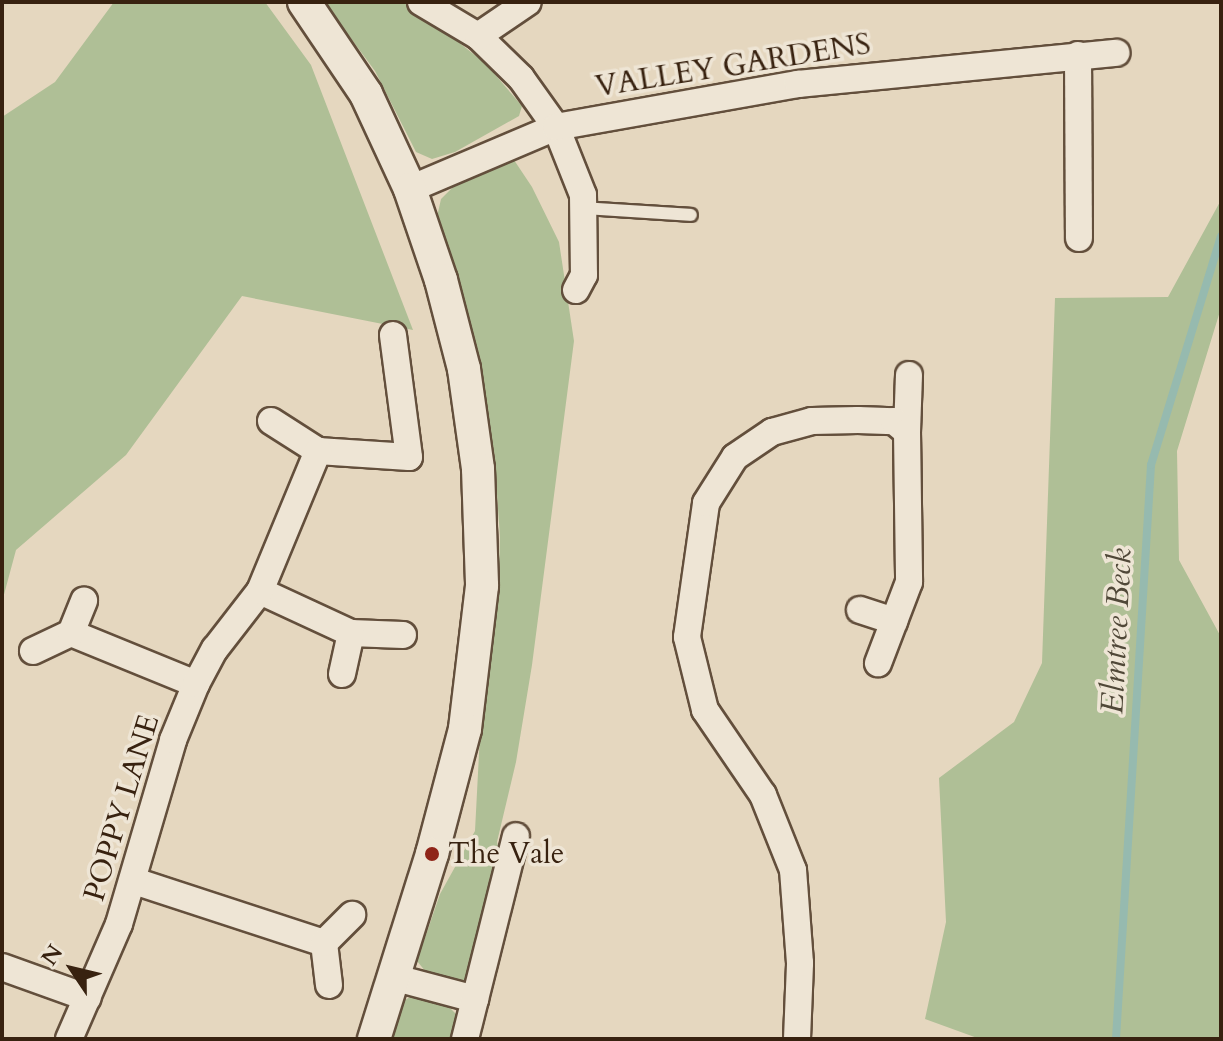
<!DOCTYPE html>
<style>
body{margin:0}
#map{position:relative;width:1223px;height:1041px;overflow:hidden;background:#e5d7bf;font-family:Cardo,serif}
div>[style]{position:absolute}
.green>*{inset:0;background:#afbf96}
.stream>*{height:8px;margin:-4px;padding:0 4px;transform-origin:4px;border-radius:4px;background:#96baaf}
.roads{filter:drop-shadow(2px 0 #634f3c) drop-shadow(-2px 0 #634f3c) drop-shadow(0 2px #634f3c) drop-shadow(0 -2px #634f3c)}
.service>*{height:12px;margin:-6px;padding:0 6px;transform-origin:6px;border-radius:6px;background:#eee5d5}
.minor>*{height:26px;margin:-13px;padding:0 13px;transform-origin:13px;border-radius:13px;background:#eee5d5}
.tertiary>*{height:32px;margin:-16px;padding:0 16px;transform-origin:16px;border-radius:16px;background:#eee5d5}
.dots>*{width:22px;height:22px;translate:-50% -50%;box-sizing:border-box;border:4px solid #eee5d5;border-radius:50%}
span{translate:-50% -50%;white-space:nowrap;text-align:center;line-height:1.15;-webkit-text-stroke:7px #eee5d5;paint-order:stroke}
.street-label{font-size:30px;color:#382210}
.poi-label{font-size:30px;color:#382210}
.left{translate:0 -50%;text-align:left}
.water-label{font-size:32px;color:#504838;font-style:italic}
.frame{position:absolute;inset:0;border:4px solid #382210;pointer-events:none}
.north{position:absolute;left:32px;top:929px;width:80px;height:80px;-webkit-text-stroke:6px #eee5d5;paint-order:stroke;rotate:305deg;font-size:22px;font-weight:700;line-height:32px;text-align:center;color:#382210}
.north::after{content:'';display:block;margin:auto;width:28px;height:36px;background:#382210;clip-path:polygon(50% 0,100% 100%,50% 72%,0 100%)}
</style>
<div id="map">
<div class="green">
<i style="clip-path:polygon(114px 2px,265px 2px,311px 65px,413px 330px,242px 296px,126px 455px,16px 550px,2px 602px,2px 117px,55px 82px)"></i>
<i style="clip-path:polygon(324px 2px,408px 2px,486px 64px,522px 106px,519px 116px,455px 152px,432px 159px,416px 152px,375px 71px)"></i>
<i style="clip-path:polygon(512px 157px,532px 187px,559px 242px,574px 341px,532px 665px,516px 762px,497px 842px,500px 856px,471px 979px,460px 987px,430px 977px,417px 961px,440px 894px,475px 831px,481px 715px,498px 605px,500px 537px,494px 451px,477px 356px,437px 217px,441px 199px,456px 184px)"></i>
<i style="clip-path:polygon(1221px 200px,1221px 308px,1177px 451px,1179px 560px,1221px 637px,1221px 1039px,980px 1039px,925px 1019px,946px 922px,939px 778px,1014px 722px,1042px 663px,1055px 298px,1168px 297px)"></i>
<i style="clip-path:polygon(415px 994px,448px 1006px,461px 1019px,456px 1039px,386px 1039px,400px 1003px)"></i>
</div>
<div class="stream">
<i style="left:1116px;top:1039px;width:575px;rotate:-86.51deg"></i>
<i style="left:1151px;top:465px;width:239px;rotate:-73deg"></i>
</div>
<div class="roads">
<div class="service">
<i style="left:583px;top:208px;width:108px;rotate:3.7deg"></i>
</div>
<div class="minor">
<i style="left:421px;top:2px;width:66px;rotate:30.8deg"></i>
<i style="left:478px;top:36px;width:60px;rotate:44.3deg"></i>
<i style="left:521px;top:78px;width:60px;rotate:54.5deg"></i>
<i style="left:556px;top:127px;width:73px;rotate:68.3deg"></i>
<i style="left:583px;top:195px;width:80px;rotate:89.3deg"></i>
<i style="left:584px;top:275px;width:17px;rotate:118deg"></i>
<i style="left:478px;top:36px;width:60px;rotate:-34.2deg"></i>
<i style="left:1078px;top:55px;width:183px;rotate:89.7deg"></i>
<i style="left:410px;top:189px;width:159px;rotate:-23deg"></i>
<i style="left:556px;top:127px;width:246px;rotate:-10.1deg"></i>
<i style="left:798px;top:84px;width:320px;rotate:-5.6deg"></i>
<i style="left:271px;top:421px;width:56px;rotate:32.6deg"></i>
<i style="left:318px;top:451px;width:91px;rotate:3.8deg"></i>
<i style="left:409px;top:457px;width:123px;rotate:-97.5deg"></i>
<i style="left:907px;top:432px;width:57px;rotate:-88deg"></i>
<i style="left:260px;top:591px;width:100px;rotate:24.8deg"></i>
<i style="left:351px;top:633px;width:52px;rotate:2.2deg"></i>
<i style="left:860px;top:610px;width:36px;rotate:18deg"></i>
<i style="left:71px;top:633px;width:135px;rotate:22.2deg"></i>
<i style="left:33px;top:651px;width:42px;rotate:-25.3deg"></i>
<i style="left:71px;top:633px;width:35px;rotate:-68deg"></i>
<i style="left:342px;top:674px;width:42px;rotate:-77.6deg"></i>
<i style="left:134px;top:881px;width:200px;rotate:18.1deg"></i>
<i style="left:2px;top:967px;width:91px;rotate:19.8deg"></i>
<i style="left:396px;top:978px;width:82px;rotate:14.9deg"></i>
<i style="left:329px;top:985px;width:42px;rotate:-96.8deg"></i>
<i style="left:324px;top:943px;width:40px;rotate:-45deg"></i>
<i style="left:69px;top:1039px;width:125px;rotate:-66.5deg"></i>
<i style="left:119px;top:924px;width:192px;rotate:-73.6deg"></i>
<i style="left:173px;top:740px;width:61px;rotate:-67.7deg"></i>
<i style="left:196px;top:684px;width:40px;rotate:-62deg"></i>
<i style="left:215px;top:649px;width:73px;rotate:-52.2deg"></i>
<i style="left:260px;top:591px;width:152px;rotate:-67.5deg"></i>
<i style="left:465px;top:1039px;width:209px;rotate:-75.9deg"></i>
<i style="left:797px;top:1039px;width:76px;rotate:-87.7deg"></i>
<i style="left:800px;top:963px;width:93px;rotate:-94.3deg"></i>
<i style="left:793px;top:870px;width:81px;rotate:-111.8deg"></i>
<i style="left:763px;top:795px;width:103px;rotate:-124.3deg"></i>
<i style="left:705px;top:710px;width:75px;rotate:-103.9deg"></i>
<i style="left:687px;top:637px;width:135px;rotate:-81.9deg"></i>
<i style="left:706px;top:503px;width:54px;rotate:-57.8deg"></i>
<i style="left:735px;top:457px;width:45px;rotate:-34deg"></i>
<i style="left:772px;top:432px;width:41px;rotate:-15.4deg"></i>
<i style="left:812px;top:421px;width:46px;rotate:-1.2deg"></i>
<i style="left:858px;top:420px;width:36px;rotate:2deg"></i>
<i style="left:894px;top:421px;width:17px;rotate:40deg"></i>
<i style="left:907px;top:432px;width:150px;rotate:89.2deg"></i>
<i style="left:909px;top:582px;width:87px;rotate:110.9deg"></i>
</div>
<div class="tertiary">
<i style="left:304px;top:2px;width:111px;rotate:56deg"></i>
<i style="left:366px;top:94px;width:105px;rotate:65.1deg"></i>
<i style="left:410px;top:189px;width:96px;rotate:71.2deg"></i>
<i style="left:441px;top:280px;width:92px;rotate:75.5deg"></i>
<i style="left:464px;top:369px;width:101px;rotate:82deg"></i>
<i style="left:478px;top:469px;width:117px;rotate:88deg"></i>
<i style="left:482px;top:586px;width:144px;rotate:96.8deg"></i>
<i style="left:465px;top:729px;width:129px;rotate:104.8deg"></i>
<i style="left:432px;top:854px;width:194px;rotate:107.4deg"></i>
</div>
</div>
<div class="dots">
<i style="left:432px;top:854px;background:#8f2418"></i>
</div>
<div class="street-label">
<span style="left:733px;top:66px;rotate:-9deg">VALLEY GARDENS</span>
<span style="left:122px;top:808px;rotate:-73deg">POPPY LANE</span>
</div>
<div class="poi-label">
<span class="left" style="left:448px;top:854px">The Vale</span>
</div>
<div class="water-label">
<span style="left:1117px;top:631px;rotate:-87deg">Elmtree Beck</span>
</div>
<div class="frame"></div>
<div class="north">N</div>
</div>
